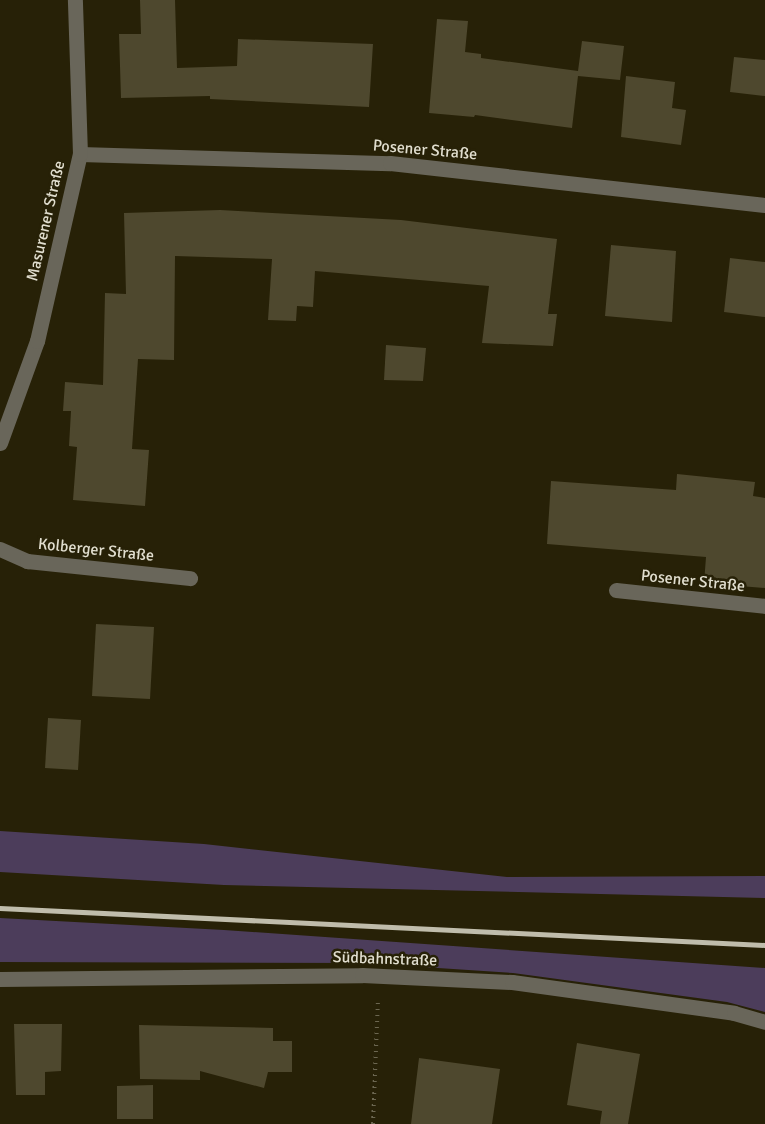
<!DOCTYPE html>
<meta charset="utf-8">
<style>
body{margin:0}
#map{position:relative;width:765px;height:1124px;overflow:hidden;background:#272107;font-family:Signika,sans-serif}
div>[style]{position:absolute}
.green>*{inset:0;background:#4c3d5b}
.building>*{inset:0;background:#4e482e}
.path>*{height:4px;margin-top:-2px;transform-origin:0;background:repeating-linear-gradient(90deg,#6c6751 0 1.5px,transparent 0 6px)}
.minor>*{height:15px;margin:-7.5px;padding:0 7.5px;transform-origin:7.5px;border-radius:7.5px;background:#69665a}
.rail>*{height:4.5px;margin:-2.25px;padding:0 2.25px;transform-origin:2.25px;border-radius:2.25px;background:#c0bdac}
span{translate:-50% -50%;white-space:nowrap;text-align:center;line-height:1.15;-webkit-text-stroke:5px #272107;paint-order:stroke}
.street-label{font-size:16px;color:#e1decf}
</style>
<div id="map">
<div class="green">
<i style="clip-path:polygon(0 831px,204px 844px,507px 877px,765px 876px,765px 898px,224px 885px,0 872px)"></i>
<i style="clip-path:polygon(0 918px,224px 930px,765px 968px,765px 1012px,727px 1002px,513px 973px,362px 963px,0 962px)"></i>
</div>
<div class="building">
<i style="clip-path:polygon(140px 0,175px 0,177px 68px,237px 66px,238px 39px,373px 44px,369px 107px,210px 99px,210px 96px,121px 98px,119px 34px,141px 34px)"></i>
<i style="clip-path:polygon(437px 19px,468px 21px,465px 52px,481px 54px,481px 58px,578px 71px,582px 41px,624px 46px,620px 80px,578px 76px,572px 128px,475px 115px,474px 117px,429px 113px)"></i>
<i style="clip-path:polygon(734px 57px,765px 60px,765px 96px,730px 92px)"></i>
<i style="clip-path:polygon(626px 76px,675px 82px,672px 108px,686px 110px,681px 145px,621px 137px)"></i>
<i style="clip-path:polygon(220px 210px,401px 220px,557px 239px,548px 314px,557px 314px,553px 346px,482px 343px,489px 286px,315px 271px,313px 307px,297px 306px,296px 321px,268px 320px,272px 259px,175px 256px,174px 360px,138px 359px,132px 449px,149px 450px,145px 506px,73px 500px,77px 447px,69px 446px,71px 411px,63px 411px,65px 382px,103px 385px,105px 293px,126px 294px,124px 213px)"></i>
<i style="clip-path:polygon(611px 245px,676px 251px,672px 322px,605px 316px)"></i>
<i style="clip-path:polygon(730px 258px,765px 262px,765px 317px,724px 312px)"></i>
<i style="clip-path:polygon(386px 345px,426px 348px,423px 381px,384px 380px)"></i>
<i style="clip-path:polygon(677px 474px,755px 482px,753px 496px,765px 498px,765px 588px,704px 583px,706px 557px,547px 544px,551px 481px,676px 490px)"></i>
<i style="clip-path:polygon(96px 624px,154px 627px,150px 699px,92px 696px)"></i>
<i style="clip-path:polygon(48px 718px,81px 720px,78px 770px,45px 768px)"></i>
<i style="clip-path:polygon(14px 1024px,62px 1024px,61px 1071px,45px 1072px,45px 1095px,16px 1095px)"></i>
<i style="clip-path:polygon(139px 1025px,273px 1028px,273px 1041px,292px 1041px,292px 1072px,268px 1072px,264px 1088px,200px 1071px,200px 1080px,140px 1079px)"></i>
<i style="clip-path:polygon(577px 1043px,640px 1054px,628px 1124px,600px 1124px,602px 1111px,567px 1105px)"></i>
<i style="clip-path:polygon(419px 1058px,500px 1069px,492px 1124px,411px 1124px)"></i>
<i style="clip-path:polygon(153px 1085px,153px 1119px,117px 1119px,117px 1086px)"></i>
</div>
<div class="path">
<i style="left:373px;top:1124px;width:124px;rotate:-87.7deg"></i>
</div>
<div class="minor">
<i style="left:80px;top:154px;width:310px;rotate:1.7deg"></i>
<i style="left:390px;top:163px;width:377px;rotate:6.4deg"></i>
<i style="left:0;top:443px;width:109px;rotate:-70.1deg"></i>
<i style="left:37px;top:341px;width:192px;rotate:-77.1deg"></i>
<i style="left:80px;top:154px;width:154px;rotate:-91.9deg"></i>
<i style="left:0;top:549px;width:30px;rotate:24deg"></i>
<i style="left:27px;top:561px;width:164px;rotate:6deg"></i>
<i style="left:616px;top:590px;width:150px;rotate:6.1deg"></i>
<i style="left:0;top:979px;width:362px;rotate:-0.6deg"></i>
<i style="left:362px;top:975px;width:150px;rotate:2.7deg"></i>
<i style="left:512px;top:982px;width:224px;rotate:7.9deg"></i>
<i style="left:734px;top:1013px;width:32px;rotate:16deg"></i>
</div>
<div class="rail">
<i style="left:0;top:908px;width:766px;rotate:2.77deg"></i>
</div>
<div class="street-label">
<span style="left:425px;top:150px;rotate:5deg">Posener Straße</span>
<span style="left:46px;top:221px;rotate:-77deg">Masurener Straße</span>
<span style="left:96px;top:550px;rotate:6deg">Kolberger Straße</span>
<span style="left:693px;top:581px;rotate:6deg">Posener Straße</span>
<span style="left:385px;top:959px;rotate:2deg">Südbahnstraße</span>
</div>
</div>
